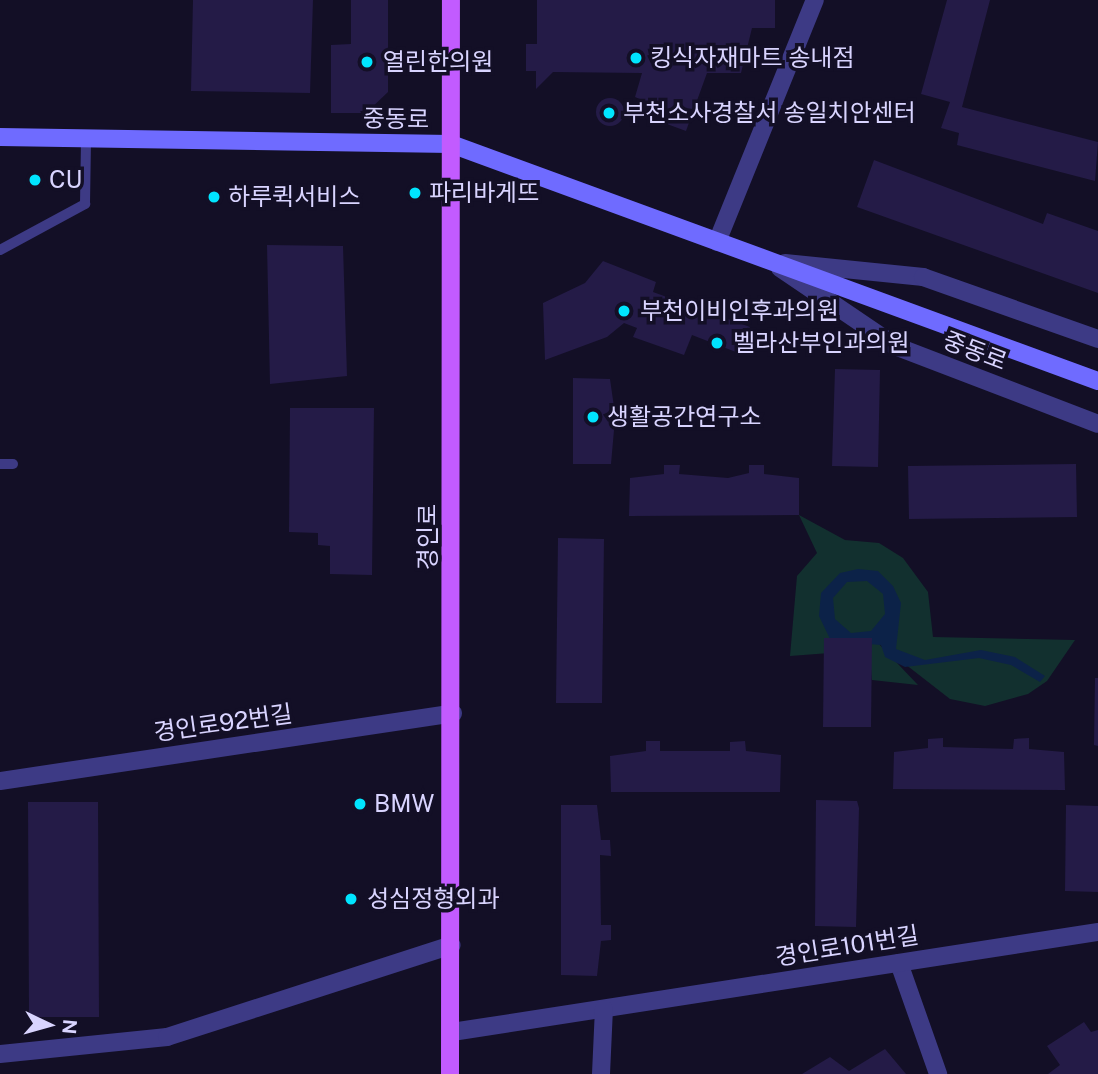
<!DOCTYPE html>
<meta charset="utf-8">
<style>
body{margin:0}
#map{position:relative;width:1098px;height:1074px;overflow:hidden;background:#130f26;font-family:"Public Sans","Noto Sans KR",sans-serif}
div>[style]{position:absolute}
.green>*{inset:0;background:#12302f}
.water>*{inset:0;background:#0c2248}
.building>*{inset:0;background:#241b47}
.round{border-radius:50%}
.lane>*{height:10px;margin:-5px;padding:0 5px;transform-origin:5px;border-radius:5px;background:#3d3a85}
.street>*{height:18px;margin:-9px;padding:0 9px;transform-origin:9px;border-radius:9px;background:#3d3a85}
.secondary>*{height:18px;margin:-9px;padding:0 9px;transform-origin:9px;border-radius:9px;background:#6f6bff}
.primary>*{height:18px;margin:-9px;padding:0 9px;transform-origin:9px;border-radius:9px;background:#c25bff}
.dots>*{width:19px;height:19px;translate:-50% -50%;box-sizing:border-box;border:4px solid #130f26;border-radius:50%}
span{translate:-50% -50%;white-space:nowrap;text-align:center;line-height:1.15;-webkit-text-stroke:7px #130f26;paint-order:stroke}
.poi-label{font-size:24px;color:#d9d4ff}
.left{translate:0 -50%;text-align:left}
.street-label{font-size:24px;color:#d9d4ff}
.north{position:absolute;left:14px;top:990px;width:70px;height:70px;-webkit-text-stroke:5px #130f26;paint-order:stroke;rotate:95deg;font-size:19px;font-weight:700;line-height:28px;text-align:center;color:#d9d4ff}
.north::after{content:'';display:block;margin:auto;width:24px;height:32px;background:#d9d4ff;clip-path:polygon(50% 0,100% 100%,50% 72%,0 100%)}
</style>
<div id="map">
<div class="green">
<i style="clip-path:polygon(799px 515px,845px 540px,879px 543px,903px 558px,928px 592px,933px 637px,1075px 640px,1047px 681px,1028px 694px,985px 706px,950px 699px,878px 643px,918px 685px,872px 680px,869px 650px,790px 656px,797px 576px,817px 553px)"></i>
</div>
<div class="water">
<i style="clip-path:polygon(evenodd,858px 569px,878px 571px,893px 586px,901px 603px,896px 649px,925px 660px,981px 650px,1015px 657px,1045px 676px,1040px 682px,1011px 665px,979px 658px,905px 667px,885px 657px,881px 645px,831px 641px,819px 616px,821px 593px,840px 573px,858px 569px,867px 581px,883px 594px,885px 614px,871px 631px,851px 633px,835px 619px,833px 598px,847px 582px,867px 581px)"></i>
</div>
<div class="building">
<i style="clip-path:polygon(193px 0,313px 0,310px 93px,191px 91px)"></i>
<i style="clip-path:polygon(351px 0,388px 0,388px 92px,366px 113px,331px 113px,331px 45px,351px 44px)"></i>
<i style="clip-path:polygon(537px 0,775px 0,775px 28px,752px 28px,741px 73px,707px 73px,686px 131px,645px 116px,649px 103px,635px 97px,642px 73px,553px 72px,536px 89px,536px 71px,526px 71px,526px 44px,537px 44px)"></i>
<i style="clip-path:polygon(947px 0,990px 0,962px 107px,1098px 142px,1095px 181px,957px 145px,959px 133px,941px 128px,950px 102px,921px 94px)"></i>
<i class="round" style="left:596px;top:98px;width:28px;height:28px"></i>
<i style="clip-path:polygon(874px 160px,1043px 224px,1047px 213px,1098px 231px,1098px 293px,857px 207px)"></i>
<i style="clip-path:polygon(267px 245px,343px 246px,347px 376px,270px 384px)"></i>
<i style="clip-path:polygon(603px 261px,656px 282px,653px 292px,750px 327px,741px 354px,692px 335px,684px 355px,633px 337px,637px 328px,624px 323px,607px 337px,545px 360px,543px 303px,585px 283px)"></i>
<i style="clip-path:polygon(835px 369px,880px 370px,878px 467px,832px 466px)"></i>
<i style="clip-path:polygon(573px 378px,610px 379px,615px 414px,624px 414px,625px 429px,614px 430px,611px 464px,573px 464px)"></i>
<i style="clip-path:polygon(290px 408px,374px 408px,372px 575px,330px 574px,330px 546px,318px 545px,318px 533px,289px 532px)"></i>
<i style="clip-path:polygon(1076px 464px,1077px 517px,909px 519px,908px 466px)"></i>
<i style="clip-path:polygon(664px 465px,680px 465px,679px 474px,728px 478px,749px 473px,749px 465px,764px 465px,764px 474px,799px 478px,799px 515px,629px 516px,630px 478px,664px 474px)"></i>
<i style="clip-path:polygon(558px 538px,604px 539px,602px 703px,556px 703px)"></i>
<i style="clip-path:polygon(824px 638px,872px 638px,871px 727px,823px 727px)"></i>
<i style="clip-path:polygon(1095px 678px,1098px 678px,1098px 746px,1094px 745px)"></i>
<i style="clip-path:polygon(943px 738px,943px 747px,1013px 749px,1014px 739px,1029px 738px,1029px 749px,1064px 752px,1065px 790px,893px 789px,894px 752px,928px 748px,928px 739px)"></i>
<i style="clip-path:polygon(646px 741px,660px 741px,660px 751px,730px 751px,730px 742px,745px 741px,746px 751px,781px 755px,780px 792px,611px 792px,610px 756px,646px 751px)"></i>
<i style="clip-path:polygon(816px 800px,857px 801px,859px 808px,856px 927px,815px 926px)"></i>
<i style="clip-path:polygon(28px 802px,98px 802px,99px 1017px,29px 1017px)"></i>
<i style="clip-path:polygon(561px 805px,597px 805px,601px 840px,610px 840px,611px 856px,600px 855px,601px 925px,611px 925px,611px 940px,601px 941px,597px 976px,561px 975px)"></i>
<i style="clip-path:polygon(1066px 805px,1098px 806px,1098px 892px,1065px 891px)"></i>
<i style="clip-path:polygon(1084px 1022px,1091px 1032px,1098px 1030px,1098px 1074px,1048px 1074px,1060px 1065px,1047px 1046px)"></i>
<i style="clip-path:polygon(885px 1049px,906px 1074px,802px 1074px,830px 1057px,849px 1071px)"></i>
</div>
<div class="lane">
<i style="left:0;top:250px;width:97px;rotate:-28.4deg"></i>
<i style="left:85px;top:204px;width:65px;rotate:-89.1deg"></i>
<i style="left:0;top:464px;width:13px"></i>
</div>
<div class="street">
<i style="left:717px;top:242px;width:261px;rotate:-68deg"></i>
<i style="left:785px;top:263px;width:139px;rotate:5.8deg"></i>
<i style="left:923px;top:277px;width:186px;rotate:19.5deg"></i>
<i style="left:780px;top:268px;width:139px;rotate:34.1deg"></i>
<i style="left:895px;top:346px;width:217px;rotate:21deg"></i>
<i style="left:0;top:781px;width:458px;rotate:-8.5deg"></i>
<i style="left:899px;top:963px;width:118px;rotate:70.6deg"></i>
<i style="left:452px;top:1032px;width:654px;rotate:-8.8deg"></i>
<i style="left:0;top:1054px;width:168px;rotate:-5.8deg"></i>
<i style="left:167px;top:1037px;width:299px;rotate:-17.9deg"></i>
<i style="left:601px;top:1074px;width:65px;rotate:-87.4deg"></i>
</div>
<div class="secondary">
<i style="left:0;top:137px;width:451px;rotate:0.9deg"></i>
<i style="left:451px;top:144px;width:689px;rotate:20.12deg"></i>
</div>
<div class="primary">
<i style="left:450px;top:1074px;width:1074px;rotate:-89.95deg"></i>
</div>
<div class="dots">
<i style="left:636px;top:58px;background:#00e5ff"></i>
<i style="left:367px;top:62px;background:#00e5ff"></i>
<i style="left:609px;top:113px;background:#00e5ff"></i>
<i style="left:35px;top:180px;background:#00e5ff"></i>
<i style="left:415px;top:193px;background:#00e5ff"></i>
<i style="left:214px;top:197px;background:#00e5ff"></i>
<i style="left:624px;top:311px;background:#00e5ff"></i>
<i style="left:717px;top:343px;background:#00e5ff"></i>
<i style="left:593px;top:417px;background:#00e5ff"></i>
<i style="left:360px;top:804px;background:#00e5ff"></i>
<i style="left:351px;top:899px;background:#00e5ff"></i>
</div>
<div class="poi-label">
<span class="left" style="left:650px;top:58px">킹식자재마트 송내점</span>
<span class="left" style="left:383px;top:62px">열린한의원</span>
<span class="left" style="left:623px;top:113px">부천소사경찰서 송일치안센터</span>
<span class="left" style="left:49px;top:180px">CU</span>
<span class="left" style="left:429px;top:193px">파리바게뜨</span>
<span class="left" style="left:228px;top:197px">하루퀵서비스</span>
<span class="left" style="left:640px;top:311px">부천이비인후과의원</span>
<span class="left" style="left:733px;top:343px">벨라산부인과의원</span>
<span class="left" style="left:607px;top:417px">생활공간연구소</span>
<span class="left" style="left:374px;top:804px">BMW</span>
<span class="left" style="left:367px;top:899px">성심정형외과</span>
</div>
<div class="street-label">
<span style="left:396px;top:119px;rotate:1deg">중동로</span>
<span style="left:975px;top:351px;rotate:21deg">중동로</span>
<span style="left:428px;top:537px;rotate:-90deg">경인로</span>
<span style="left:223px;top:723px;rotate:-8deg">경인로92번길</span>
<span style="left:847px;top:946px;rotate:-9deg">경인로101번길</span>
</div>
<div class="north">N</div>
</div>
